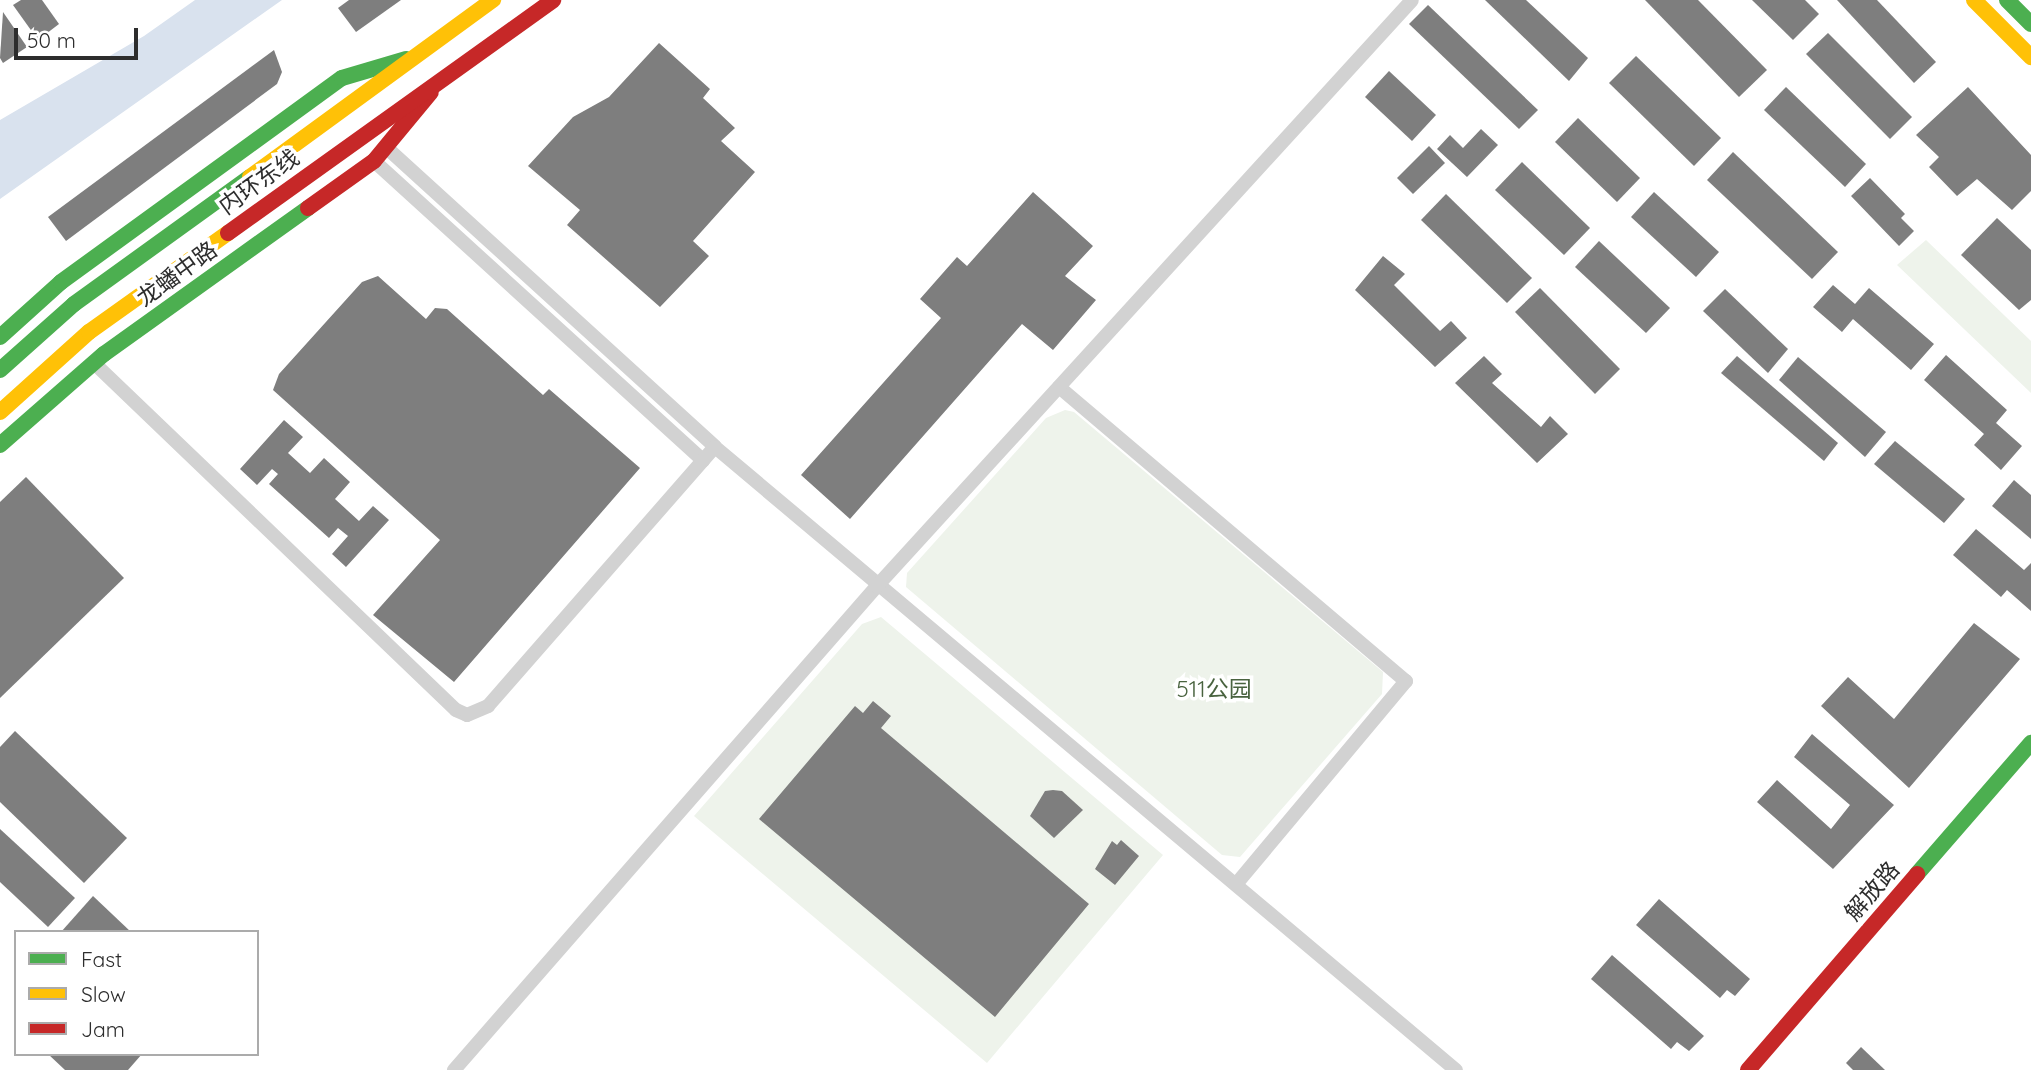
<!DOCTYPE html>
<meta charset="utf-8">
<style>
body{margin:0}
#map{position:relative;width:2031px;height:1070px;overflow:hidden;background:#fff;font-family:Quicksand,"Noto Sans SC",sans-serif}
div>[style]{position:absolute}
.green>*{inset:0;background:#eef3eb}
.water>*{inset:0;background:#d9e2ee}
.building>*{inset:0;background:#7e7e7e}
.street>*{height:14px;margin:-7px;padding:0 7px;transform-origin:7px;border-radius:7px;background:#d2d2d2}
.fast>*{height:16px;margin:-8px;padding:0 8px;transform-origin:8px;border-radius:8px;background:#4caf50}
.slow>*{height:16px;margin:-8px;padding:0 8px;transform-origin:8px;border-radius:8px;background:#ffc107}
.jam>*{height:16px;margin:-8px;padding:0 8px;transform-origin:8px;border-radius:8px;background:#c62828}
span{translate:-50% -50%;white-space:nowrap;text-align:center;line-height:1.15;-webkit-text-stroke:7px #fff;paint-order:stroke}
.street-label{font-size:23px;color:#2d2d2d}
.park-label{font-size:23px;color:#49633f}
.legend{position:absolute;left:14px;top:930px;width:245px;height:126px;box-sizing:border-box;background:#fff;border:2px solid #ababab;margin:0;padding:9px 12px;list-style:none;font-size:21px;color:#2d2d2d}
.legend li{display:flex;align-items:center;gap:14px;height:35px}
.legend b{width:35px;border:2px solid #ababab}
.scale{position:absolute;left:14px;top:28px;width:124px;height:32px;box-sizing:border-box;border:4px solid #2d2d2d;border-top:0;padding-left:9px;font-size:21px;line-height:24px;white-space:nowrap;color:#2d2d2d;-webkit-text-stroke:5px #fff;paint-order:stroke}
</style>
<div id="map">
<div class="green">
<i style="clip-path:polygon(1926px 240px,2031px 341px,2031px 393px,1897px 265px)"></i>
<i style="clip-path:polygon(1065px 410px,1074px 412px,1383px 672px,1382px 694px,1240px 857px,1222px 855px,906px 587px,907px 573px,1046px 418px)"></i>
<i style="clip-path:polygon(881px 617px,1163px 855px,987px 1063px,694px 816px,862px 624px)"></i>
</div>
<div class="water">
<i style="clip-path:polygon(195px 0,282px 0,0 199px,0 120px,144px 36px)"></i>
</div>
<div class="building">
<i style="clip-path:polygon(21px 0,42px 0,59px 24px,38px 40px,13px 5px)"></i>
<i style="clip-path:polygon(349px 0,401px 0,356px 32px,338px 8px)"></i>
<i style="clip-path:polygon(1485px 0,1526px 0,1588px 58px,1569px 81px)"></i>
<i style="clip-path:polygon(1645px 0,1698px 0,1767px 70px,1739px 97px)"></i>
<i style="clip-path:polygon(1752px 0,1805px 0,1819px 14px,1793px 40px)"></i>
<i style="clip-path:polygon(1837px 0,1877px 0,1936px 62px,1914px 83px)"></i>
<i style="clip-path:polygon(1428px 5px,1538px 110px,1519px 129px,1409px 24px)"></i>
<i style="clip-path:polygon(3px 12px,27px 47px,3px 63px,0 58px)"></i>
<i style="clip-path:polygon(1828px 33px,1912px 117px,1890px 139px,1806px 54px)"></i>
<i style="clip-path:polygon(659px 43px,710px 89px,703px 98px,735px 128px,721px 141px,755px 172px,693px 241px,709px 256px,660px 307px,567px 225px,580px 210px,528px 166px,573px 117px,609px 97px)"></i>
<i style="clip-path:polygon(274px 50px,282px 72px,277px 84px,66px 241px,48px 217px)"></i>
<i style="clip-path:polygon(1636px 56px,1721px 138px,1694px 166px,1609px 83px)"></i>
<i style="clip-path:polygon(1389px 71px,1436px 115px,1412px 141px,1365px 97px)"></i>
<i style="clip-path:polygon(1786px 87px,1866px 164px,1845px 187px,1764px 110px)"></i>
<i style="clip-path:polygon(1968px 87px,2031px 155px,2031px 191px,2012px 210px,1977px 179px,1957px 196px,1929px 167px,1939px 157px,1916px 135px)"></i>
<i style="clip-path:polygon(1578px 118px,1640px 178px,1617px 202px,1555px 142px)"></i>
<i style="clip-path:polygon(1481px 129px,1498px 145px,1467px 177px,1437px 149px,1450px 135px,1463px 148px)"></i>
<i style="clip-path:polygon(1429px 146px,1445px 163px,1413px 194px,1397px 178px)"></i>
<i style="clip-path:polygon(1733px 152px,1838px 252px,1812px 279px,1707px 180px)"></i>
<i style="clip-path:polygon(1522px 162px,1590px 228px,1564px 255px,1495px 190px)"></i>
<i style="clip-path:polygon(1870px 178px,1905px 214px,1901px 218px,1914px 231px,1899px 246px,1851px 196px)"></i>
<i style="clip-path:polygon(1033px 192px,1093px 246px,1065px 276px,1096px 300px,1053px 350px,1022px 324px,850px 519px,801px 475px,941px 318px,920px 299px,957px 257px,967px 266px)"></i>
<i style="clip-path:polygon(1654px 192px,1719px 252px,1696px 277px,1631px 217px)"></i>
<i style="clip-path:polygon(1446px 194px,1532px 278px,1507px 303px,1421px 220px)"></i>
<i style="clip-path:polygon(1997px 218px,2031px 250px,2031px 300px,2019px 310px,1961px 255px)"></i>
<i style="clip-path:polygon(1599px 241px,1670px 308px,1646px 333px,1575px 267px)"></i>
<i style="clip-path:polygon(1383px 256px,1405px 274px,1394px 285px,1440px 331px,1451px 321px,1467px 338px,1435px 367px,1355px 290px)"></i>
<i style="clip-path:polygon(378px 276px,426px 319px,435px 308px,447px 309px,543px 395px,549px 389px,640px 468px,454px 682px,373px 615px,440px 540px,273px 390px,279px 374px,362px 282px)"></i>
<i style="clip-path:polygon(1833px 285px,1855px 304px,1869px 288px,1934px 344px,1911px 370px,1853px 319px,1842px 332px,1813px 307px)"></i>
<i style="clip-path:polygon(1540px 288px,1620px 369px,1595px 394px,1515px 312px)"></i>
<i style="clip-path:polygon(1725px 289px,1788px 349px,1768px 373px,1703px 311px)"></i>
<i style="clip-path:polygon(1946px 355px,2007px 410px,1996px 423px,2022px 446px,2001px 470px,1974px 445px,1984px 434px,1924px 380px)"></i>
<i style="clip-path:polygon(1484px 356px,1502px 374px,1492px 383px,1541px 427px,1550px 416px,1568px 434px,1537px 463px,1455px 383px)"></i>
<i style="clip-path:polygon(1737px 356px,1838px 443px,1824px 461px,1721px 373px)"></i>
<i style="clip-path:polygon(1798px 357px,1886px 432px,1865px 457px,1779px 380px)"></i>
<i style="clip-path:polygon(284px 420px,303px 437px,288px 453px,310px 473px,324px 458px,350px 482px,335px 499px,359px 521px,373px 506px,389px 520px,346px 567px,332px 554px,348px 536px,338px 528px,329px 538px,269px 484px,278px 474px,272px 469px,257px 485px,240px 469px)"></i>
<i style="clip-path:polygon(1895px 441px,1965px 499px,1944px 523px,1874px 464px)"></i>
<i style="clip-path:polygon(26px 477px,124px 578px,0 698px,0 502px)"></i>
<i style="clip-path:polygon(2014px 480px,2031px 495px,2031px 539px,1992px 506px)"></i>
<i style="clip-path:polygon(1976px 529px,2024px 570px,2031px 563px,2031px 611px,2007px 590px,2001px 597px,1953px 555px)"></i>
<i style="clip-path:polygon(1974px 623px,2020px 659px,1909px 788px,1821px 706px,1848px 677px,1894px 719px)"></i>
<i style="clip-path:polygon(873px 701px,891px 716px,881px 728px,1089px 904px,995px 1017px,759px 819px,855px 706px,863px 713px)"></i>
<i style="clip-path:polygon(15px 731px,127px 838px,84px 883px,0 802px,0 747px)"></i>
<i style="clip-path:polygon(1812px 734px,1894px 805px,1833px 869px,1757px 802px,1777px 780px,1831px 829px,1850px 805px,1794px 757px)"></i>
<i style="clip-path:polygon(1053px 790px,1062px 791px,1083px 810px,1054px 838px,1030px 816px,1045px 791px)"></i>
<i style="clip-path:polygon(0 829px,75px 898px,48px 927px,0 882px)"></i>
<i style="clip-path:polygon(1121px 840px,1139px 856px,1115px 885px,1095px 869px,1112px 841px,1117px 845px)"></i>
<i style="clip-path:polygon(93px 896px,131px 932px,61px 932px)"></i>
<i style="clip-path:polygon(1659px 899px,1750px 979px,1735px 996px,1727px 990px,1720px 998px,1636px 925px)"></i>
<i style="clip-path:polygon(1612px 955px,1704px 1036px,1689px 1051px,1677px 1042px,1671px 1049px,1591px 979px)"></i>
<i style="clip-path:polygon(1861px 1047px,1885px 1070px,1853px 1070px,1846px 1063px)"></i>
<i style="clip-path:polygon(48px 1054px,142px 1054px,128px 1070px,65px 1070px)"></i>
</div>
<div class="street">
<i style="left:388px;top:149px;width:442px;rotate:42.3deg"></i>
<i style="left:715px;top:447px;width:968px;rotate:40.06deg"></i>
<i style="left:374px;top:161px;width:445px;rotate:42.3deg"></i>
<i style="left:94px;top:363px;width:501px;rotate:43.79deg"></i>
<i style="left:456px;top:710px;width:12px;rotate:24deg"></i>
<i style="left:467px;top:715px;width:23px;rotate:-23deg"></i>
<i style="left:488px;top:706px;width:344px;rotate:-48.8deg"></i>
<i style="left:1059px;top:387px;width:455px;rotate:40.3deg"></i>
<i style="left:1406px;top:681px;width:265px;rotate:129.9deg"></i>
<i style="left:454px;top:1070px;width:643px;rotate:-48.85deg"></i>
<i style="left:877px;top:586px;width:793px;rotate:-47.6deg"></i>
</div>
<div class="fast">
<i style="left:2007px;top:0;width:34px;rotate:45deg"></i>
<i style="left:0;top:337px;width:82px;rotate:-42deg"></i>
<i style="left:61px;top:282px;width:347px;rotate:-36deg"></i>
<i style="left:342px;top:78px;width:67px;rotate:-16.5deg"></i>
<i style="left:0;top:370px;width:99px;rotate:-41.7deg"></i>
<i style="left:74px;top:304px;width:217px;rotate:-35.8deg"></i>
<i style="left:0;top:445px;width:138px;rotate:-41.2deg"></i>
<i style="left:104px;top:354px;width:251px;rotate:-35.6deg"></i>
<i style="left:1917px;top:874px;width:174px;rotate:-49deg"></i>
</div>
<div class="slow">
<i style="left:1974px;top:0;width:81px;rotate:45deg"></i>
<i style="left:250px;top:177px;width:301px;rotate:-36.1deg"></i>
<i style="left:0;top:412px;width:120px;rotate:-42deg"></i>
<i style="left:89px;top:332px;width:171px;rotate:-35.5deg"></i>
</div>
<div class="jam">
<i style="left:308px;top:208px;width:81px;rotate:-35.5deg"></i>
<i style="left:374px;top:161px;width:89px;rotate:-50.4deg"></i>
<i style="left:228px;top:233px;width:400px;rotate:-35.6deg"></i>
<i style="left:1748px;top:1070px;width:259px;rotate:-49.2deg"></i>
</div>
<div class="street-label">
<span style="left:259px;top:182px;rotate:-36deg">内环东线</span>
<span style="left:177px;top:274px;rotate:-36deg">龙蟠中路</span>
<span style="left:1872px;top:891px;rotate:-49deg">解放路</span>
</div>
<div class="park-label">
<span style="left:1214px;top:689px">511公园</span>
</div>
<ul class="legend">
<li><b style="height:9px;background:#4caf50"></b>Fast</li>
<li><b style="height:9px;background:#ffc107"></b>Slow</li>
<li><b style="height:9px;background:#c62828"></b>Jam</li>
</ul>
<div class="scale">50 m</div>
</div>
